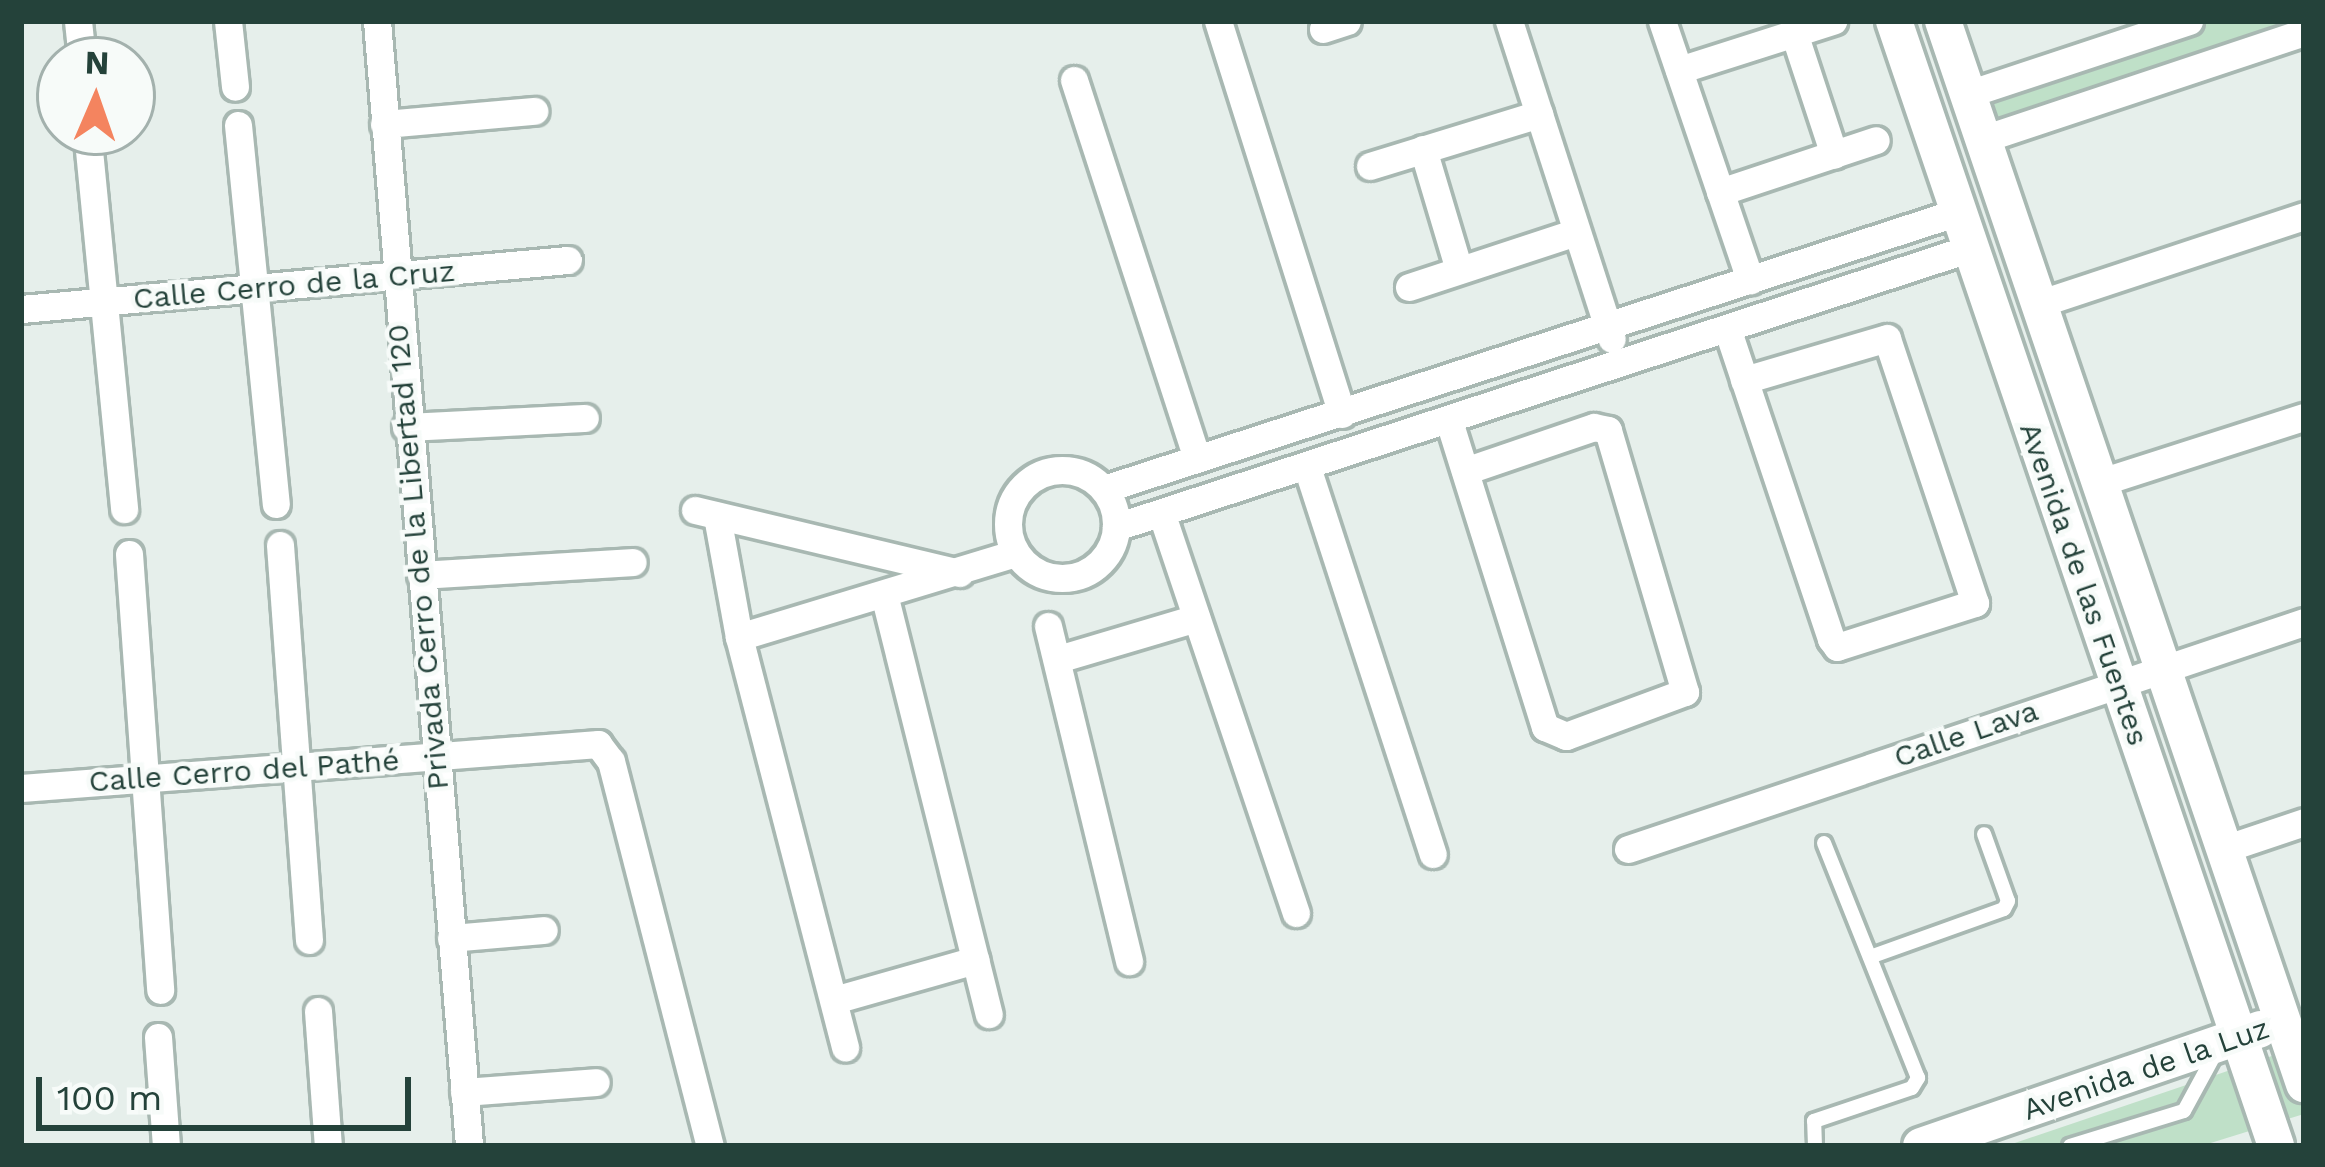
<!DOCTYPE html>
<meta charset="utf-8">
<style>
body{margin:0}
#map{position:relative;width:2325px;height:1167px;overflow:hidden;background:#e6efeb;font-family:"Work Sans",sans-serif}
div>[style]{position:absolute}
.green>*{inset:0;background:#bfe0c8}
.roads{filter:drop-shadow(3px 0 #a8b8b2) drop-shadow(-3px 0 #a8b8b2) drop-shadow(0 3px #a8b8b2) drop-shadow(0 -3px #a8b8b2)}
.service>*{height:14px;margin:-7px;padding:0 7px;transform-origin:7px;border-radius:7px;background:#fff}
.minor>*{height:27px;margin:-13.5px;padding:0 13.5px;transform-origin:13.5px;border-radius:13.5px;background:#fff}
.minor>.ring{margin:-13.5px;padding:0;box-sizing:content-box;background:none;border:27px solid #fff;border-radius:50%}
.secondary>*{height:36px;margin:-18px;padding:0 18px;transform-origin:18px;border-radius:18px;background:#fff}
span{translate:-50% -50%;white-space:nowrap;text-align:center;line-height:1.15;-webkit-text-stroke:9px #f7fbf9;paint-order:stroke}
.street-label{font-size:30px;color:#24423a}
.frame{position:absolute;inset:0;border:24px solid #24423a;pointer-events:none}
.north{position:absolute;left:36px;top:36px;width:120px;height:120px;box-sizing:border-box;background:#f7fbf9;border:3px solid #a3b1ad;border-radius:50%;rotate:2deg;font-size:33px;font-weight:700;line-height:48px;text-align:center;color:#24423a}
.north::after{content:'';display:block;margin:auto;width:42px;height:54px;background:#f4845f;clip-path:polygon(50% 0,100% 100%,50% 72%,0 100%)}
.scale{position:absolute;left:36px;top:1077px;width:375px;height:54px;box-sizing:border-box;border:6px solid #24423a;border-top:0;padding-left:15px;font-size:36px;line-height:42px;white-space:nowrap;color:#24423a;-webkit-text-stroke:9px #f7fbf9;paint-order:stroke}
</style>
<div id="map">
<div class="green">
<i style="clip-path:polygon(2203px 21px,2304px 21px,1990px 129px,1981px 97px)"></i>
<i style="clip-path:polygon(2304px 1045px,2304px 1114px,2201px 1146px,2006px 1146px)"></i>
</div>
<div class="roads">
<div class="service">
<i style="left:1870px;top:957px;width:142px;rotate:-19.7deg"></i>
<i style="left:2004px;top:909px;width:9px;rotate:-63deg"></i>
<i style="left:2008px;top:901px;width:71px;rotate:-109.7deg"></i>
<i style="left:1815px;top:1146px;width:25px;rotate:-92deg"></i>
<i style="left:1814px;top:1121px;width:103px;rotate:-18.6deg"></i>
<i style="left:1912px;top:1088px;width:12px;rotate:-59deg"></i>
<i style="left:1918px;top:1078px;width:253px;rotate:-111.8deg"></i>
<i style="left:2070px;top:1146px;width:119px;rotate:-17.1deg"></i>
<i style="left:2184px;top:1111px;width:67px;rotate:-61.5deg"></i>
</div>
<div class="minor">
<i style="left:78px;top:21px;width:39px;rotate:84deg"></i>
<i style="left:228px;top:21px;width:66px;rotate:83.9deg"></i>
<i style="left:377px;top:21px;width:1129px;rotate:85.32deg"></i>
<i style="left:1218px;top:21px;width:412px;rotate:72.5deg"></i>
<i style="left:1509px;top:21px;width:334px;rotate:72.1deg"></i>
<i style="left:1662px;top:21px;width:274px;rotate:71.2deg"></i>
<i style="left:1323px;top:29px;width:25px;rotate:-18deg"></i>
<i style="left:1794px;top:33px;width:128px;rotate:71.8deg"></i>
<i style="left:1679px;top:70px;width:162px;rotate:-17.7deg"></i>
<i style="left:1074px;top:80px;width:398px;rotate:72deg"></i>
<i style="left:1965px;top:95px;width:236px;rotate:-18.3deg"></i>
<i style="left:384px;top:124px;width:151px;rotate:-5deg"></i>
<i style="left:238px;top:125px;width:381px;rotate:84.3deg"></i>
<i style="left:88px;top:140px;width:371px;rotate:84.4deg"></i>
<i style="left:1980px;top:140px;width:342px;rotate:-18.4deg"></i>
<i style="left:1423px;top:149px;width:126px;rotate:73.4deg"></i>
<i style="left:1370px;top:166px;width:177px;rotate:-17.1deg"></i>
<i style="left:1720px;top:192px;width:164px;rotate:-18.4deg"></i>
<i style="left:1409px;top:287px;width:176px;rotate:-18.2deg"></i>
<i style="left:2044px;top:302px;width:274px;rotate:-18.3deg"></i>
<i style="left:21px;top:309px;width:549px;rotate:-5.12deg"></i>
<i style="left:1727px;top:328px;width:328px;rotate:71.5deg"></i>
<i style="left:1831px;top:639px;width:10px;rotate:53deg"></i>
<i style="left:1837px;top:647px;width:145px;rotate:-17.7deg"></i>
<i style="left:1975px;top:603px;width:279px;rotate:-108.4deg"></i>
<i style="left:1887px;top:338px;width:149px;rotate:163.6deg"></i>
<i style="left:1449px;top:421px;width:321px;rotate:72.6deg"></i>
<i style="left:1545px;top:727px;width:23px;rotate:23deg"></i>
<i style="left:1566px;top:736px;width:127px;rotate:-20.3deg"></i>
<i style="left:1685px;top:692px;width:273px;rotate:-106.4deg"></i>
<i style="left:1608px;top:430px;width:14px;rotate:-168deg"></i>
<i style="left:1594px;top:427px;width:136px;rotate:161.2deg"></i>
<i style="left:406px;top:427px;width:179px;rotate:-2.9deg"></i>
<i style="left:1307px;top:467px;width:407px;rotate:72deg"></i>
<i class="ring" style="left:1008px;top:470px;width:81px;height:81px"></i>
<i style="left:2101px;top:482px;width:213px;rotate:-17.8deg"></i>
<i style="left:1104px;top:489px;width:895px;rotate:-17.97deg"></i>
<i style="left:695px;top:510px;width:272px;rotate:13.4deg"></i>
<i style="left:1162px;top:515px;width:420px;rotate:71.4deg"></i>
<i style="left:717px;top:516px;width:123px;rotate:79.7deg"></i>
<i style="left:739px;top:637px;width:424px;rotate:75.5deg"></i>
<i style="left:1116px;top:527px;width:896px;rotate:-18.07deg"></i>
<i style="left:280px;top:545px;width:396px;rotate:85.8deg"></i>
<i style="left:129px;top:554px;width:437px;rotate:85.9deg"></i>
<i style="left:421px;top:575px;width:212px;rotate:-3.5deg"></i>
<i style="left:885px;top:598px;width:429px;rotate:76deg"></i>
<i style="left:1048px;top:626px;width:345px;rotate:76.4deg"></i>
<i style="left:739px;top:637px;width:289px;rotate:-16.9deg"></i>
<i style="left:1058px;top:659px;width:144px;rotate:-16.5deg"></i>
<i style="left:21px;top:788px;width:579px;rotate:-4.36deg"></i>
<i style="left:598px;top:744px;width:21px;rotate:53deg"></i>
<i style="left:611px;top:761px;width:398px;rotate:75.6deg"></i>
<i style="left:1628px;top:849px;width:713px;rotate:-18.56deg"></i>
<i style="left:2221px;top:850px;width:88px;rotate:-18.6deg"></i>
<i style="left:451px;top:938px;width:93px;rotate:-4.9deg"></i>
<i style="left:834px;top:1000px;width:147px;rotate:-15.8deg"></i>
<i style="left:318px;top:1011px;width:135px;rotate:85.8deg"></i>
<i style="left:158px;top:1037px;width:109px;rotate:85.8deg"></i>
<i style="left:464px;top:1092px;width:132px;rotate:-4.3deg"></i>
</div>
<div class="secondary">
<i style="left:1894px;top:21px;width:1188px;rotate:71.24deg"></i>
<i style="left:1943px;top:21px;width:1123px;rotate:71.24deg"></i>
<i style="left:1921px;top:1146px;width:359px;rotate:-19deg"></i>
</div>
</div>
<div class="street-label">
<span style="left:294px;top:285px;rotate:-5deg">Calle Cerro de la Cruz</span>
<span style="left:418px;top:557px;rotate:-95deg">Privada Cerro de la Libertad 120</span>
<span style="left:2084px;top:584px;rotate:71deg">Avenida de las Fuentes</span>
<span style="left:1966px;top:734px;rotate:-19deg">Calle Lava</span>
<span style="left:244px;top:771px;rotate:-4deg">Calle Cerro del Pathé</span>
<span style="left:2146px;top:1069px;rotate:-19deg">Avenida de la Luz</span>
</div>
<div class="frame"></div>
<div class="north">N</div>
<div class="scale">100 m</div>
</div>
